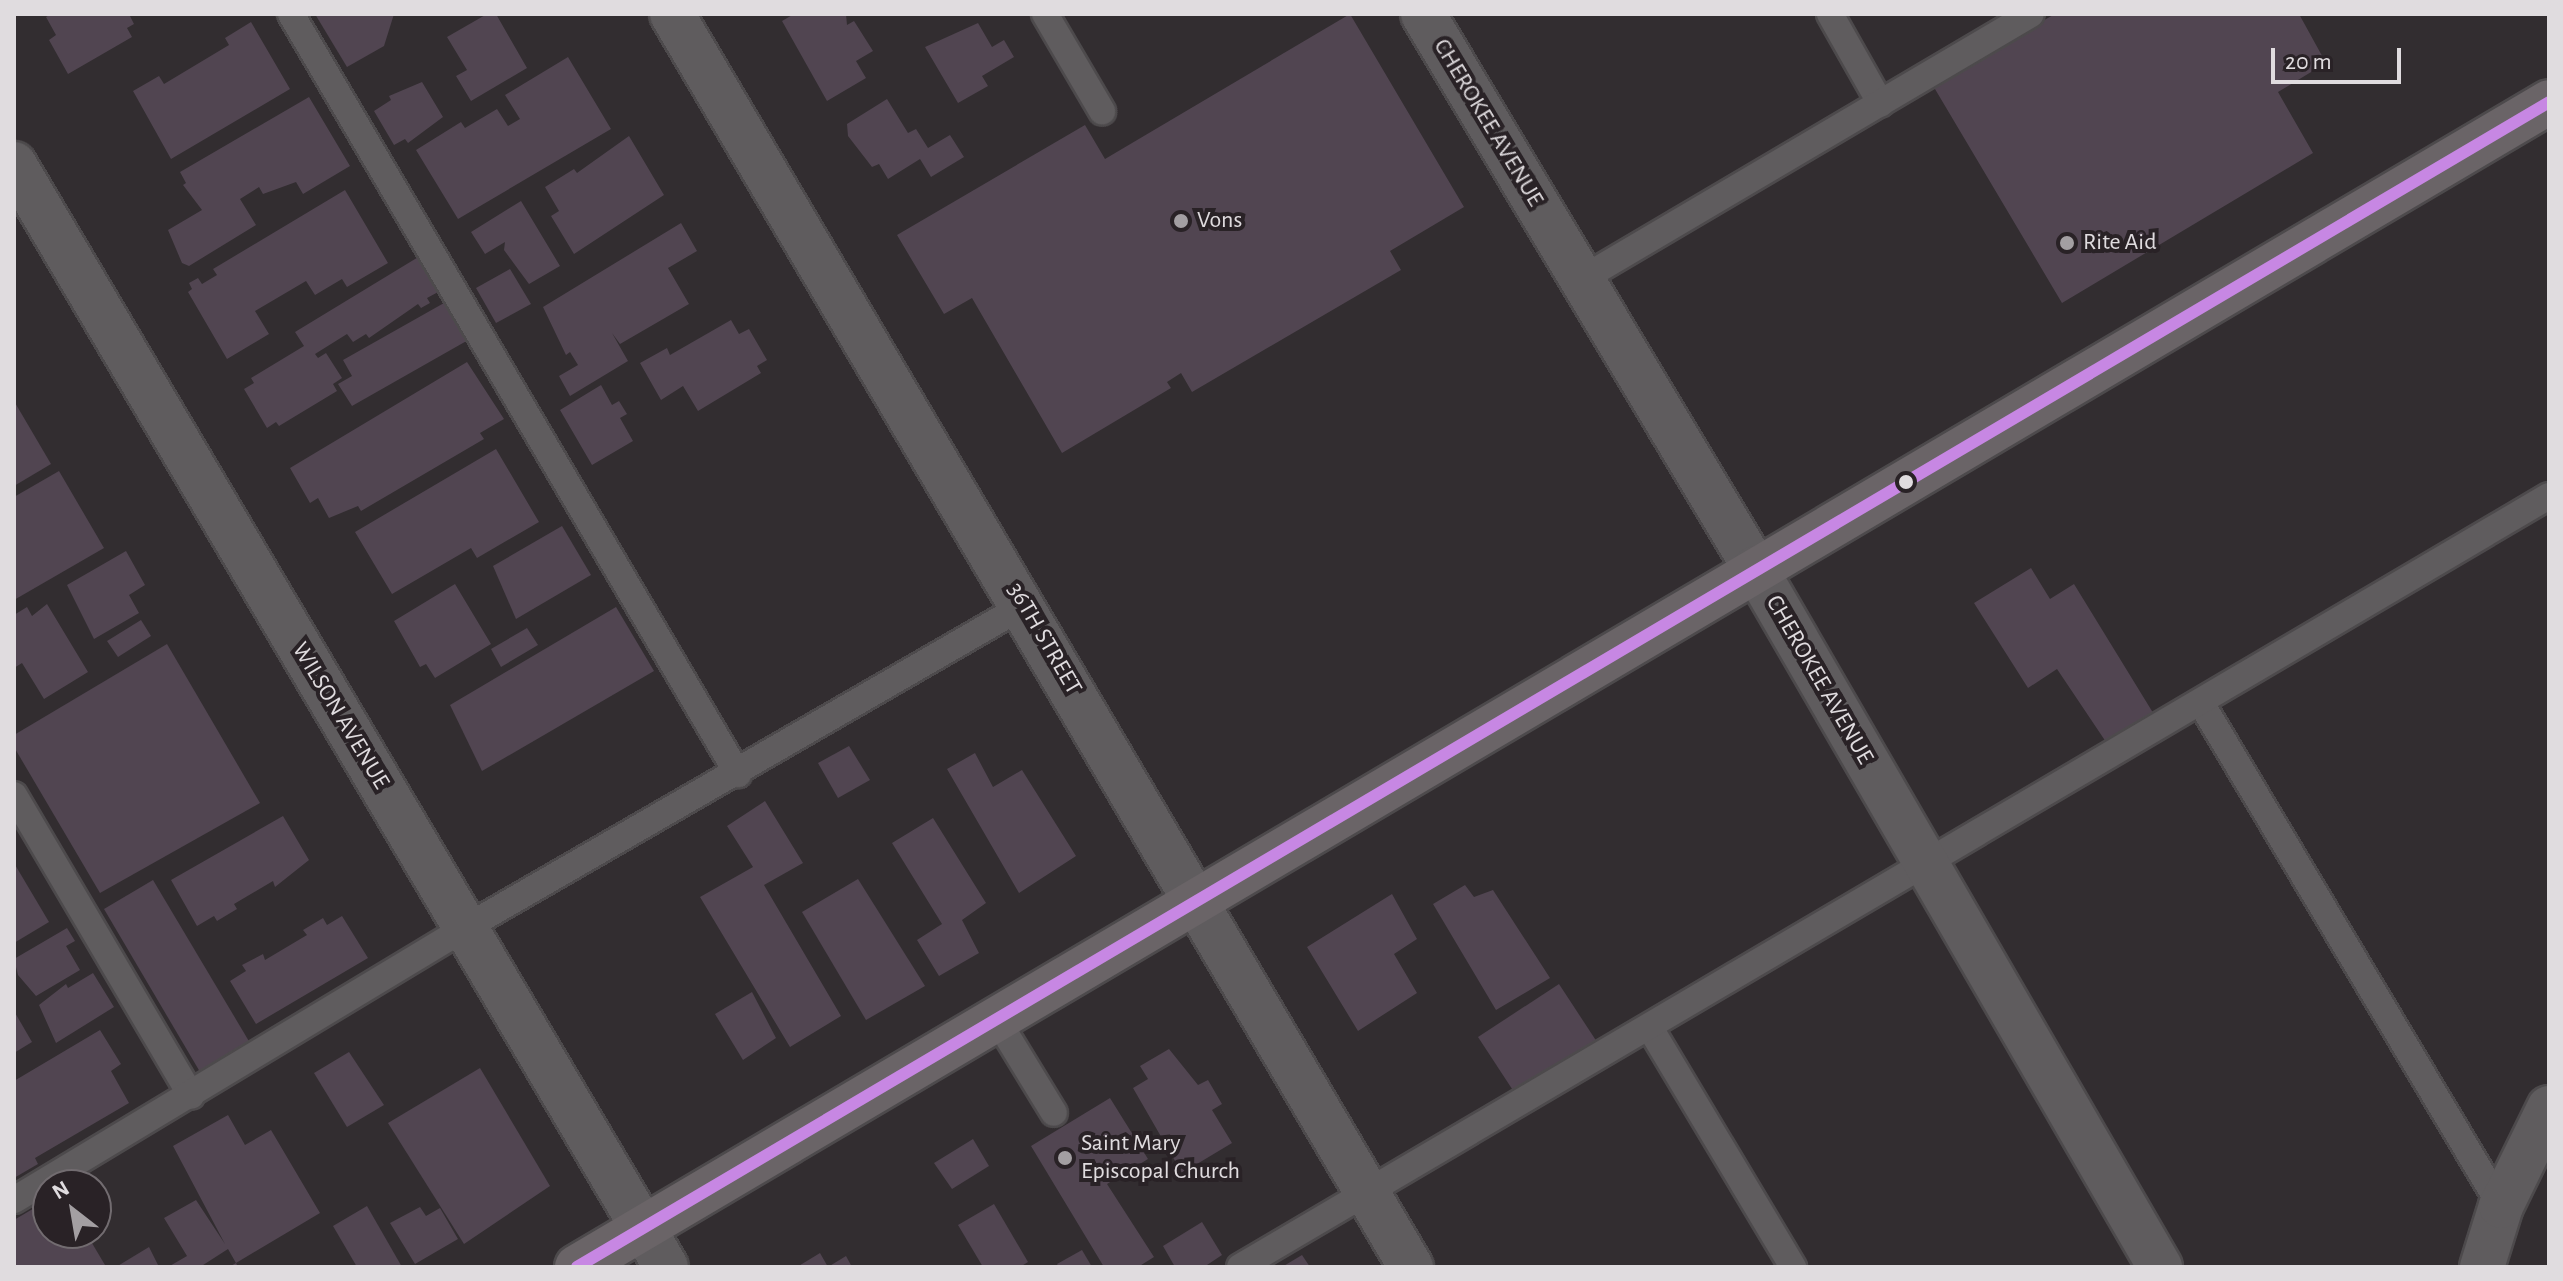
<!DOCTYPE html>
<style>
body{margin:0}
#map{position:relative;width:2563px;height:1281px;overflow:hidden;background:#322d30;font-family:"Alegreya Sans",sans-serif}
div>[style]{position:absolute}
.building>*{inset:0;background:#514551}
.roads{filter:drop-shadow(2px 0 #4d4a4c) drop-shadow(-2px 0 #4d4a4c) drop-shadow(0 2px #4d4a4c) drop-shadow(0 -2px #4d4a4c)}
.service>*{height:26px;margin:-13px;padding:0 13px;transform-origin:13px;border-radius:13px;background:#5f5c5e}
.minor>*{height:44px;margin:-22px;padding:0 22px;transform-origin:22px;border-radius:22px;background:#5f5c5e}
.tertiary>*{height:44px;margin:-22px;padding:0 22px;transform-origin:22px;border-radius:22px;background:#5f5c5e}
.secondary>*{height:44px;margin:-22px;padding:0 22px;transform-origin:22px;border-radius:22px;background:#6a6467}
.bus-1>*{height:12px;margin:-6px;padding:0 6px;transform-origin:6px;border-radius:6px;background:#c787e3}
.dots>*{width:22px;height:22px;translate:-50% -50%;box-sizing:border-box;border:4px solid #292226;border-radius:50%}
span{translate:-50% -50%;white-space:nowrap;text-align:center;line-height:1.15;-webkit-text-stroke:8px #292226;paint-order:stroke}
.street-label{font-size:24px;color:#e0dcdf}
.poi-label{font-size:24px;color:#e0dcdf}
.left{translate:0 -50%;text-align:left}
.frame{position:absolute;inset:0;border:16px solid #e0dcdf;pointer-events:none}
.north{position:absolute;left:32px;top:1169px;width:80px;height:80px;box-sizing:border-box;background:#292226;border:2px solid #726c70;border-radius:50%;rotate:329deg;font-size:22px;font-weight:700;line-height:32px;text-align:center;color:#e0dcdf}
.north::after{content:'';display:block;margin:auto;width:28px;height:36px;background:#a39fa2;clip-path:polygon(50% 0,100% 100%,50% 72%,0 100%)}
.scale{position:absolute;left:2271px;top:48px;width:130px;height:36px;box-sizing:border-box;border:4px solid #e0dcdf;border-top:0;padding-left:10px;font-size:24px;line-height:28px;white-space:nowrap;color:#e0dcdf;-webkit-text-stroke:6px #292226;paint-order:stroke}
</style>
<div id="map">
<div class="building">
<i style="clip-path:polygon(51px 14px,129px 14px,134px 24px,127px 28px,132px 37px,68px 74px,49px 40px,56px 35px,46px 17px)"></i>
<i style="clip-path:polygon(315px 14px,394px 14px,384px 46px,347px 67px)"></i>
<i style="clip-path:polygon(487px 14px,496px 14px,527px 68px,471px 101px,456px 76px,467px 70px,447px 37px)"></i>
<i style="clip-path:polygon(794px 14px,846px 14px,847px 25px,854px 21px,873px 51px,856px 61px,866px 78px,827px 101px,782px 21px)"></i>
<i style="clip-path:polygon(1350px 14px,1464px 207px,1390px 251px,1401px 270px,1192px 392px,1181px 373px,1167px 382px,1171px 388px,1062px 453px,972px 298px,944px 314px,897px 235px,1085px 125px,1105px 159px)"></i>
<i style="clip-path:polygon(2055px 14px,2299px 14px,2326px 63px,2278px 92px,2313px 153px,2062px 303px,1932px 84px)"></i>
<i style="clip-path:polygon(251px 22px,290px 89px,171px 159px,133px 91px,159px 76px,164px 84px,229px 45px,225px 38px)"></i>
<i style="clip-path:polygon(978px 23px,992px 47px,1004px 40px,1014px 57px,982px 76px,988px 86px,958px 103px,925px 47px)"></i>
<i style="clip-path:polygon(568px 57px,611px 129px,458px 219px,416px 150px,461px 122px,465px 128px,497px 109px,508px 126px,520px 119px,505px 95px)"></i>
<i style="clip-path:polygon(422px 82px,443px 117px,408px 143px,405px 139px,394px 145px,374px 111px,391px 100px,389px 96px)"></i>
<i style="clip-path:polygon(309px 97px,350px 166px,303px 194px,296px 182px,263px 194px,259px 187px,240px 199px,256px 225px,189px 266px,182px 263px,168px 230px,202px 210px,183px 185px,186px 183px,180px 172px)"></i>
<i style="clip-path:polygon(887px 99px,908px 133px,916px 129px,928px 148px,950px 135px,964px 157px,931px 177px,920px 159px,888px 179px,879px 164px,872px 167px,848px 136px,847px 124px)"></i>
<i style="clip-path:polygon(629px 136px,664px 195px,574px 254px,551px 216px,559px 211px,545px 187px,574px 169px,577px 173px)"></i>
<i style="clip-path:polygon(345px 190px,388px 263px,347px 287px,342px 279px,315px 295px,306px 281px,255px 311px,269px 334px,227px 359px,188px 292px,192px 289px,189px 283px,198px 278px,202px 284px,217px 275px,213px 269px)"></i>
<i style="clip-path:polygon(521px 201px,560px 266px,529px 284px,504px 250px,505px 242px,485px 254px,471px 232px)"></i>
<i style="clip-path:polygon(681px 223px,697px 251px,668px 268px,689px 304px,620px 344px,612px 333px,628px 361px,570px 396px,559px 376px,578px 365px,570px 352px,566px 355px,543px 307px)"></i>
<i style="clip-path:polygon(420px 256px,440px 291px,427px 298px,430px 303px,421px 308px,418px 304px,369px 338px,366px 334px,353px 342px,347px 334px,315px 354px,318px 358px,326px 353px,342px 378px,333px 384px,337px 391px,279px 426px,276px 422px,267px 428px,244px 389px,254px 383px,251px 378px,304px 346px,295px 332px)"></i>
<i style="clip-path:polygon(510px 269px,531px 304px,496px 323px,476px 288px)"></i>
<i style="clip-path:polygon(444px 303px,470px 339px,352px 406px,338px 384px,352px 376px,343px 360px)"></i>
<i style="clip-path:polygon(731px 320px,739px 334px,749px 329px,767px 360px,757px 366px,761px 373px,698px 411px,683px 386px,661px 400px,640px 363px,667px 348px,670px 355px)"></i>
<i style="clip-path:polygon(467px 362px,504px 419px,480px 433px,484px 439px,361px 511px,358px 506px,329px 518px,318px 498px,310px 503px,290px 468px)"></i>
<i style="clip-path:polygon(601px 385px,612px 405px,619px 401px,627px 414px,620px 418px,633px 441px,592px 465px,560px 410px)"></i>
<i style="clip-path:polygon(14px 401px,51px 464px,14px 486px)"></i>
<i style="clip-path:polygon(496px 449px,539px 522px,477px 558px,471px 548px,392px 594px,355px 532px)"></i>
<i style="clip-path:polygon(59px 471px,104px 548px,14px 600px,14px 497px)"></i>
<i style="clip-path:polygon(562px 526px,591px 575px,516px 619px,493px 566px)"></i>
<i style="clip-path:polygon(126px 551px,145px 585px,129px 595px,139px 613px,94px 639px,67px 585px)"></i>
<i style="clip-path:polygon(2031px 568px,2050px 599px,2074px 584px,2155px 716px,2106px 742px,2057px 669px,2028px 688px,1974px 603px)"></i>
<i style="clip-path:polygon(455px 584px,491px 644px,435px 678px,426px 664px,420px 667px,394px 621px)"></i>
<i style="clip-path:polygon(47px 604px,88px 672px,44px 699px,22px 663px,14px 668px,14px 615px,27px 607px,32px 616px)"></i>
<i style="clip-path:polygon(616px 607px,654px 671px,482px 771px,450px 705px)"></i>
<i style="clip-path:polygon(141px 620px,151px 636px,118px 657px,107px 641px)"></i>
<i style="clip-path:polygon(527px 628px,538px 645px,501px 667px,491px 649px)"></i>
<i style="clip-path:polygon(167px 644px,260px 803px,100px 893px,14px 747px,14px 735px)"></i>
<i style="clip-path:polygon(849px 746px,870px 780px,838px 798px,818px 763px)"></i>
<i style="clip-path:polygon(975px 753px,993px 787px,1022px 770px,1076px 856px,1019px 893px,947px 769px)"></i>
<i style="clip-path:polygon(765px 801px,803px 863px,764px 885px,841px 1016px,790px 1047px,700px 897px,753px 867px,727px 826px)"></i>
<i style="clip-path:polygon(283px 816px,309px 860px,275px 887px,273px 881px,234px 904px,237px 909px,217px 921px,214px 916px,197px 926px,171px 880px)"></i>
<i style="clip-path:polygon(933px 818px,986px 903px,962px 920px,979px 953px,939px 976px,917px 940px,942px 924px,892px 843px)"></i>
<i style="clip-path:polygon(14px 863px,49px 922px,14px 943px)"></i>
<i style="clip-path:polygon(858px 879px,925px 986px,866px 1020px,802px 912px)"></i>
<i style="clip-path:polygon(153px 880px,253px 1048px,203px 1077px,104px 909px)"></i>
<i style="clip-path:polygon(1465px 885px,1474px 897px,1493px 890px,1550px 978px,1496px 1010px,1433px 904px)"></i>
<i style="clip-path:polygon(1392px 894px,1417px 939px,1394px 954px,1417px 993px,1358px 1031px,1307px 947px)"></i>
<i style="clip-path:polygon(342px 916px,368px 958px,256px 1024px,230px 981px,246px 971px,242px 965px,263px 954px,265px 960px,307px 935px,303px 930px,323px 918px,327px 925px)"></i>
<i style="clip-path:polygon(67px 928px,75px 941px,66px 946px,80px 970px,36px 996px,18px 975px,14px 959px)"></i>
<i style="clip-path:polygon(93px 973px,114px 1007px,56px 1043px,39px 1005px,66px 984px,68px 988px)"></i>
<i style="clip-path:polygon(1559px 984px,1597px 1042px,1516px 1095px,1478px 1037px)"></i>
<i style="clip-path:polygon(752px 992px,776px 1038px,743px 1060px,715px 1014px)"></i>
<i style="clip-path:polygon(14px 1011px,32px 1042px,14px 1053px)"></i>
<i style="clip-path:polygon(100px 1030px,121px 1064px,111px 1071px,129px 1103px,35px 1158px,38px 1164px,14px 1178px,14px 1081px)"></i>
<i style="clip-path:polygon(1169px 1049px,1198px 1085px,1208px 1080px,1222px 1104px,1212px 1110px,1232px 1143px,1182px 1173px,1133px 1088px,1148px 1079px,1140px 1066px)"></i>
<i style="clip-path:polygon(349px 1052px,384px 1105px,347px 1127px,314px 1073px)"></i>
<i style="clip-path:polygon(480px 1068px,550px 1186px,464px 1244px,388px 1123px)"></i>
<i style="clip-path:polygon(1110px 1098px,1148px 1159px,1107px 1184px,1154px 1257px,1138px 1267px,1104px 1267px,1031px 1146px)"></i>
<i style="clip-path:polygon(228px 1115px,245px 1145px,271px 1130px,320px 1213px,236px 1263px,238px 1267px,229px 1267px,236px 1263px,228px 1249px,200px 1267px,168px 1267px,187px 1256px,164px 1218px,196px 1200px,225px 1244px,173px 1146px)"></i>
<i style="clip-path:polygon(973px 1139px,989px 1166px,952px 1189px,934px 1163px)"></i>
<i style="clip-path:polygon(48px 1200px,48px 1233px,86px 1233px,105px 1265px,14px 1267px,14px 1220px)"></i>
<i style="clip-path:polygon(994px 1204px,1028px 1262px,1020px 1267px,983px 1267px,958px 1225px)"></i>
<i style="clip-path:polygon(367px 1206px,402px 1267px,357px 1267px,333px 1226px)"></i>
<i style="clip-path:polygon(420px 1207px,426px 1216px,440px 1208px,458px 1239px,415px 1264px,390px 1223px)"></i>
<i style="clip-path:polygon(1202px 1222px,1222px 1255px,1204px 1267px,1175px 1267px,1163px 1246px)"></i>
<i style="clip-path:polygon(149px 1247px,159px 1267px,116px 1267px)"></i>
<i style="clip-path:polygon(1082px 1250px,1092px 1267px,1059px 1267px,1057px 1264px)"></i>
<i style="clip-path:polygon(820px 1253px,828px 1267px,846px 1256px,852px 1267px,797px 1267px)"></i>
<i style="clip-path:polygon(1302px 1255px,1310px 1267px,1282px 1267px)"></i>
</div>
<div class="roads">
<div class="service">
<i style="left:291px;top:14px;width:882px;rotate:59.54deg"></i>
<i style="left:1045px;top:14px;width:113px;rotate:59.6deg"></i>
<i style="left:1830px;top:14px;width:103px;rotate:60.5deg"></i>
<i style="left:1582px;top:279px;width:521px;rotate:-30.55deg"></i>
<i style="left:2201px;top:703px;width:586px;rotate:59.19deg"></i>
<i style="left:14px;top:795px;width:349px;rotate:59.5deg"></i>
<i style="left:996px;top:1018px;width:111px;rotate:58.6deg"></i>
<i style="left:1650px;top:1028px;width:279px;rotate:59.1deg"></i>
<i style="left:14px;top:1200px;width:527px;rotate:-31.09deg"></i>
<i style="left:465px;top:928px;width:646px;rotate:-29.98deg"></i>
<i style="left:1240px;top:1267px;width:1519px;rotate:-30.5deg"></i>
</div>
<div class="minor">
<i style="left:672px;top:14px;width:1455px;rotate:59.47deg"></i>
<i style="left:14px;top:164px;width:1281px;rotate:59.41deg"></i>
</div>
<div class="tertiary">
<i style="left:1423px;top:14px;width:646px;rotate:59.07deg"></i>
<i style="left:1755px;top:568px;width:808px;rotate:59.91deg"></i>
<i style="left:2482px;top:1267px;width:64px;rotate:-72.7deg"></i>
<i style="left:2501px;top:1206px;width:109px;rotate:-63.9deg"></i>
</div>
<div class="secondary">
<i style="left:577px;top:1267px;width:2290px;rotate:-30.57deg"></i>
</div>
</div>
<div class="bus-1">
<i style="left:577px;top:1267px;width:2290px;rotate:-30.57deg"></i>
</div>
<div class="dots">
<i style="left:1181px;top:221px;background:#a39fa2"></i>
<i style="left:2067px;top:243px;background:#a39fa2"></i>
<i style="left:1906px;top:482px;background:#e0dcdf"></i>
<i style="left:1065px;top:1158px;background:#a39fa2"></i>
</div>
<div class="street-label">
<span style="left:1488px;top:123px;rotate:59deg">CHEROKEE AVENUE</span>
<span style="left:1044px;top:639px;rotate:60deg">36TH STREET</span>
<span style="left:1819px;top:680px;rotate:60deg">CHEROKEE AVENUE</span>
<span style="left:340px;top:716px;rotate:59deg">WILSON AVENUE</span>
</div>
<div class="poi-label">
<span class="left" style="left:1197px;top:221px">Vons</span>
<span class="left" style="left:2083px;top:243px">Rite Aid</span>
<span class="left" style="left:1081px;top:1158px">Saint Mary<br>Episcopal Church</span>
</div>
<div class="frame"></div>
<div class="north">N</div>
<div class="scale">20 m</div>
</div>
